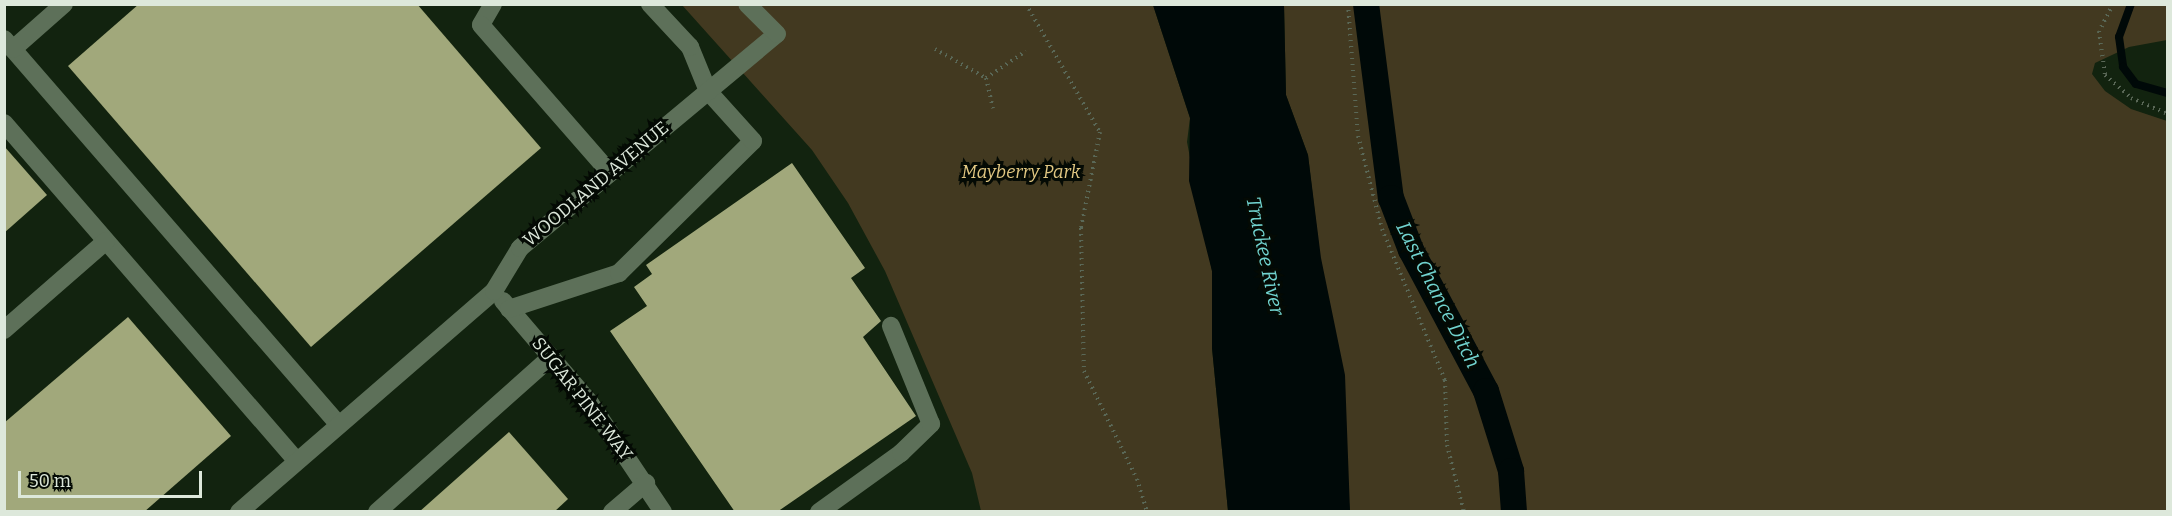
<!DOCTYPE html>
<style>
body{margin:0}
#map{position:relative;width:2172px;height:516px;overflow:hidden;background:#12230f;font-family:Bitter,serif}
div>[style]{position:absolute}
.green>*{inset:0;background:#423920}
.water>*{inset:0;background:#000908}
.stream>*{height:8px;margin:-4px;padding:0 4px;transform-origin:4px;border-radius:4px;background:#000908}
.canal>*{height:26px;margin:-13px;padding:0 13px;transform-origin:13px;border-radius:13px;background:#000908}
.building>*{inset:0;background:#a1a87b}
.path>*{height:4px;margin-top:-2px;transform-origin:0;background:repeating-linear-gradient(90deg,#5a6857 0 1.5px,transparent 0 6px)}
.minor>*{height:18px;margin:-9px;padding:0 9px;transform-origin:9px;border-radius:9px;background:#5d7059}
span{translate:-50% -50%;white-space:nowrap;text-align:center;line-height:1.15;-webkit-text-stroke:6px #040a04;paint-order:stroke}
.park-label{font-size:18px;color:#e1c782;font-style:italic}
.street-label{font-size:18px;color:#dde8db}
.water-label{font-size:20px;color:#71d3cf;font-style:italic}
.frame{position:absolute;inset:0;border:6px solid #dde8db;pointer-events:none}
.scale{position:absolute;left:18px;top:471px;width:184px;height:27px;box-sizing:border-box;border:3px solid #dde8db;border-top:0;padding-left:8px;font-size:18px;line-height:21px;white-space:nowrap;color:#dde8db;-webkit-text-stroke:4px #040a04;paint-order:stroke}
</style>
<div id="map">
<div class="green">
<i style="clip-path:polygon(682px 5px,1153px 5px,1190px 118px,1187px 142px,1212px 271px,1212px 348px,1228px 511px,981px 511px,972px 473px,885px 271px,848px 203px,812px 150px)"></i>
<i style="clip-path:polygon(1284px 5px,2167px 5px,2167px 40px,2129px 47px,2095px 63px,2092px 74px,2105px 91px,2131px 109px,2167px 121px,2167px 511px,1350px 511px,1308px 155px,1286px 95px)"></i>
</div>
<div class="water">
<i style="clip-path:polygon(1153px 5px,1284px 5px,1286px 95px,1308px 155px,1321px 258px,1345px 375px,1350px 511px,1228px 511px,1212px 348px,1212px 271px,1189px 181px,1190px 118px)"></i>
</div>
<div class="stream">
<i style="left:2131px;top:4px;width:35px;rotate:110deg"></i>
<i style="left:2119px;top:37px;width:30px;rotate:82deg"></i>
<i style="left:2123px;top:67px;width:21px;rotate:53deg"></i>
<i style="left:2136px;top:84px;width:33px;rotate:16deg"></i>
</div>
<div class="canal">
<i style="left:1366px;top:4px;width:196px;rotate:82.7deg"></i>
<i style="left:1391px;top:198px;width:56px;rotate:69deg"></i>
<i style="left:1411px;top:250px;width:160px;rotate:62deg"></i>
<i style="left:1486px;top:391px;width:84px;rotate:72.6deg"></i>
<i style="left:1511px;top:471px;width:41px;rotate:85.8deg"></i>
</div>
<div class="building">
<i style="clip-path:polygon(139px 4px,417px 4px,541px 148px,311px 347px,68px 66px)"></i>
<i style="clip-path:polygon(4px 146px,47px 195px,4px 233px)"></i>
<i style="clip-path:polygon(792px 163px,865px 268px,851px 278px,881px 321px,863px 337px,916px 416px,777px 512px,735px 512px,610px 331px,647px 306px,634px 287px,652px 274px,646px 265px)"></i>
<i style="clip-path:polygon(128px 317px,231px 436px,144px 512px,4px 512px,4px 423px)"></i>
<i style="clip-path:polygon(509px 432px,568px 499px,554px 512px,419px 512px)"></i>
</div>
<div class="path">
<i style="left:1026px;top:4px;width:148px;rotate:60deg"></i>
<i style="left:1100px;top:132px;width:98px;rotate:101.2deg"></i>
<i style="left:1081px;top:228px;width:143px;rotate:88.8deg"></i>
<i style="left:1084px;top:371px;width:120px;rotate:63.9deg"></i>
<i style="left:1137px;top:479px;width:34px;rotate:73deg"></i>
<i style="left:1348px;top:4px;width:132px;rotate:85.7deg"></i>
<i style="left:1358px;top:136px;width:96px;rotate:75.5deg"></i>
<i style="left:1382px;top:229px;width:164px;rotate:67.4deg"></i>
<i style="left:1445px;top:380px;width:65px;rotate:88.2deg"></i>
<i style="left:1447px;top:445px;width:69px;rotate:75.8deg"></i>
<i style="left:2113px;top:4px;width:30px;rotate:117deg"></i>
<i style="left:2099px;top:31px;width:44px;rotate:82.2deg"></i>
<i style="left:2105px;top:75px;width:35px;rotate:41deg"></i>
<i style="left:2131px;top:98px;width:40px;rotate:23.4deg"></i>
<i style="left:935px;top:49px;width:59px;rotate:29.6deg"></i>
<i style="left:986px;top:78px;width:48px;rotate:-34deg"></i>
<i style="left:986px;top:78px;width:31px;rotate:77deg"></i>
</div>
<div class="minor">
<i style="left:493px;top:4px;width:24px;rotate:120deg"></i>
<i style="left:481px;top:25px;width:196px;rotate:48.9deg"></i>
<i style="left:4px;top:39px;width:511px;rotate:49.05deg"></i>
<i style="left:13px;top:49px;width:68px;rotate:-41.4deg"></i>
<i style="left:4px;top:123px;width:447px;rotate:49.1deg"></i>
<i style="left:503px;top:301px;width:134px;rotate:49.5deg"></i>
<i style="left:590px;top:403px;width:131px;rotate:56.2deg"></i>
<i style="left:509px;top:309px;width:116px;rotate:-18.1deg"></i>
<i style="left:619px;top:273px;width:188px;rotate:-44.6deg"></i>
<i style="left:753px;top:141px;width:67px;rotate:-132deg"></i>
<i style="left:708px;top:91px;width:48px;rotate:-112.2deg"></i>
<i style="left:690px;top:47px;width:59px;rotate:-132.9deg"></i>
<i style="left:4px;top:330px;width:135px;rotate:-41.1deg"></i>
<i style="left:239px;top:512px;width:337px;rotate:-40.9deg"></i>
<i style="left:494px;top:291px;width:50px;rotate:-58.8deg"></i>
<i style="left:520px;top:248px;width:334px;rotate:-39.8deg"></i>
<i style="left:777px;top:34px;width:42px;rotate:-135deg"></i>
<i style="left:377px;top:512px;width:233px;rotate:-41.7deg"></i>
<i style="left:612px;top:512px;width:45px;rotate:-40.5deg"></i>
<i style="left:819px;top:512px;width:101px;rotate:-35.7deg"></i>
<i style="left:901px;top:453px;width:42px;rotate:-44deg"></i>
<i style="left:931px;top:424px;width:106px;rotate:-112.2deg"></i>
</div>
<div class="park-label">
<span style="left:1021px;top:172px">Mayberry Park</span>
</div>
<div class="street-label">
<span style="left:596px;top:184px;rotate:-40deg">WOODLAND AVENUE</span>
<span style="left:582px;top:399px;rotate:52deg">SUGAR PINE WAY</span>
</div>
<div class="water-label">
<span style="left:1265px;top:256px;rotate:78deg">Truckee River</span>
<span style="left:1438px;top:295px;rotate:63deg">Last Chance Ditch</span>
</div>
<div class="frame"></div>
<div class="scale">50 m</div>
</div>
